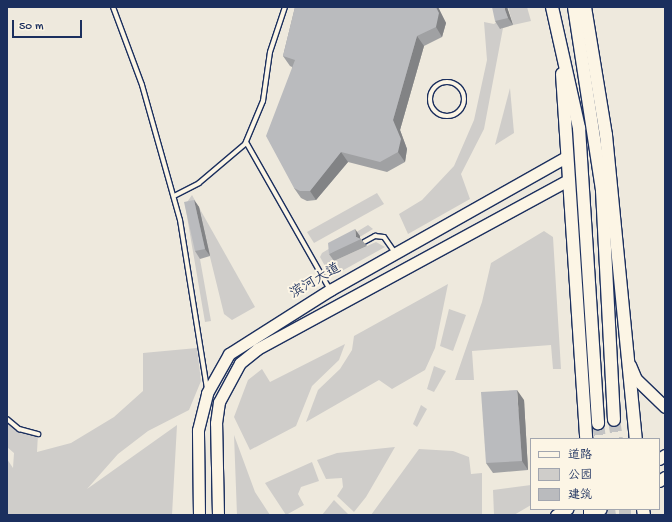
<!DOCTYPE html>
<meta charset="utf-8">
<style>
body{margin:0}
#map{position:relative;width:672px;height:522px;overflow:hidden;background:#eee9dd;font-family:"Gochi Hand","LXGW WenKai TC",sans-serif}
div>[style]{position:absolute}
.green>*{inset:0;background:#cfcdca}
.primary-tunnel>*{height:12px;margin-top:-6px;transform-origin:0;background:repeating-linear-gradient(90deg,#c4c4c4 0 12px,transparent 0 18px)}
.roads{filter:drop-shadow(1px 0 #1b2f5e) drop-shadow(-1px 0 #1b2f5e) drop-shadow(0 1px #1b2f5e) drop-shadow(0 -1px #1b2f5e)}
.lane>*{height:4px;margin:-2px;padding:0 2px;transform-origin:2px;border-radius:2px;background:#fcf5e5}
.lane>.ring{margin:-2px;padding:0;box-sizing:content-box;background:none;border:4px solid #fcf5e5;border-radius:50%}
.secondary>*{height:11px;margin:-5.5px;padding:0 5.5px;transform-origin:5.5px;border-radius:5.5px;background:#fcf5e5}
.primary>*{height:12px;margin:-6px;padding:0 6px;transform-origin:6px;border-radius:6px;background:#fcf5e5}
.wall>*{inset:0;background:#a0a1a3}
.shaded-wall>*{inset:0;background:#828385}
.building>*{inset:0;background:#babbbe}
span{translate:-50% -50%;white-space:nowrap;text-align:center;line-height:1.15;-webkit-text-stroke:4px #fcf5e5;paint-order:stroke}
.street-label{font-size:14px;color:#1b2f5e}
.frame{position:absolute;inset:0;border:8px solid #1b2f5e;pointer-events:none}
.legend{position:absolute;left:530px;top:438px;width:130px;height:72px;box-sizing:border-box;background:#fcf5e5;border:1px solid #a2a6af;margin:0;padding:5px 7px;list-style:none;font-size:12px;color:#1b2f5e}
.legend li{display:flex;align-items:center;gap:8px;height:20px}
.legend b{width:20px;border:1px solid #a2a6af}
.scale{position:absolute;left:12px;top:20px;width:70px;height:18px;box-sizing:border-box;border:2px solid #1b2f5e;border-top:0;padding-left:5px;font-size:12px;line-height:14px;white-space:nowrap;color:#1b2f5e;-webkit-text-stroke:3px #fcf5e5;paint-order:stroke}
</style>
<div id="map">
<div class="green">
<i style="clip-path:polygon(508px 7px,527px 7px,531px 21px,513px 25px)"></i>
<i style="clip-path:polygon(499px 20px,501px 29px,503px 28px,484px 129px,461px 174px,470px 199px,408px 234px,399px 214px,422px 200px,454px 166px,474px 120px,487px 60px,484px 22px,494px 24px)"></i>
<i style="clip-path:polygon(510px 88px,514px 133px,495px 145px)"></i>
<i style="clip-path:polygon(377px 193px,384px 204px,314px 243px,307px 232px)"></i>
<i style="clip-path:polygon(192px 195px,255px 307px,232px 320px,224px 314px,198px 208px,200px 259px,211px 321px,205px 322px,185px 205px)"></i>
<i style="clip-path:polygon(368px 225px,373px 229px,343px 247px,334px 261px,376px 242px,385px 247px,331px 277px,320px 257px,322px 253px)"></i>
<i style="clip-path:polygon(544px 231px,553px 237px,561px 369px,553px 369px,551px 345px,472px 351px,474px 380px,455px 380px,482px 302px,491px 263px)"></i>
<i style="clip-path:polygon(448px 284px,435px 348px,425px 370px,392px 389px,379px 380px,306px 422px,318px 390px,340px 369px,352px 350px,354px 336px)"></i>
<i style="clip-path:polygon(449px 309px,466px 315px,453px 351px,440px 346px)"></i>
<i style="clip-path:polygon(345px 344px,339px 360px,312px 386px,296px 426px,250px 450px,234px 417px,248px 380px,262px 369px,270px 382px)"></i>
<i style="clip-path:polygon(197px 348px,201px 381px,189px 410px,148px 431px,118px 454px,87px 489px,177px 425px,172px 515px,7px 515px,7px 459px,13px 468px,14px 453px,7px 447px,7px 419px,19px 429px,38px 434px,37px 452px,71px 443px,114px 417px,143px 391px,143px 353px)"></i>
<i style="clip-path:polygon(434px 366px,446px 371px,434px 392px,427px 389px)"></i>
<i style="clip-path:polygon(421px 405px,427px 409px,417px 427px,413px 424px)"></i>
<i style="clip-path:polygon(234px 435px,255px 492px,270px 515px,237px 515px)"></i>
<i style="clip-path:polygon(395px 447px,366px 497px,354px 512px,337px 496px,343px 487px,342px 478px,326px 479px,317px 460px,337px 453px)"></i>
<i style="clip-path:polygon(419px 449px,453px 451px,469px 457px,471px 474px,482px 473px,482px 515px,371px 515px)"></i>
<i style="clip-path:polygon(312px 462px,319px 481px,301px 487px,298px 494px,304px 505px,286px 515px,265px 483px)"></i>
<i style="clip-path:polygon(531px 485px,531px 505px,514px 515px,494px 515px,493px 490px)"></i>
<i style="clip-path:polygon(334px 500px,349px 515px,322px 515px)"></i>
</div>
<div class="primary-tunnel">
<i style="left:614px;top:420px;width:19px;rotate:81deg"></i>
<i style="left:598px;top:423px;width:16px;rotate:83deg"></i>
<i style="left:609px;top:509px;width:6px;rotate:81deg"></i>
<i style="left:625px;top:509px;width:6px;rotate:90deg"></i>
</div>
<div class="roads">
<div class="lane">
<i style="left:113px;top:7px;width:83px;rotate:69.6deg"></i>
<i style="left:142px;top:85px;width:140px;rotate:74.3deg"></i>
<i style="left:180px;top:220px;width:170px;rotate:80.9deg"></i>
<i class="ring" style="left:430px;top:82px;width:30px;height:30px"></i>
<i style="left:246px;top:142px;width:170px;rotate:60.4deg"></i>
<i style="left:174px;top:196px;width:28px;rotate:-27deg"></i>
<i style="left:199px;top:183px;width:60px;rotate:-40.3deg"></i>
<i style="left:245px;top:144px;width:47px;rotate:-67.3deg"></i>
<i style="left:263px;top:101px;width:49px;rotate:-81.9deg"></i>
<i style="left:270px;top:52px;width:47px;rotate:-71.6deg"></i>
<i style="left:364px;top:242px;width:13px;rotate:-29deg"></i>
<i style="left:375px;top:236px;width:9px;rotate:6deg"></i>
<i style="left:384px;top:237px;width:19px;rotate:55deg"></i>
<i style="left:7px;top:419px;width:16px;rotate:40deg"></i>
<i style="left:19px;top:429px;width:20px;rotate:15deg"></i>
</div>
<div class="secondary">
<i style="left:630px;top:365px;width:15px;rotate:67deg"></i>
<i style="left:636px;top:379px;width:40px;rotate:44deg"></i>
<i style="left:659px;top:459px;width:7px;rotate:-34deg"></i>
<i style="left:659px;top:481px;width:7px;rotate:-34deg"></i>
<i style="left:199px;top:515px;width:85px;rotate:-90.7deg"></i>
<i style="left:198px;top:430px;width:38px;rotate:-76deg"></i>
<i style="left:207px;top:393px;width:45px;rotate:-60.6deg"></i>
<i style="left:229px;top:354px;width:120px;rotate:-32.4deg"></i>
<i style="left:330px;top:290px;width:271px;rotate:-29.4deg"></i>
<i style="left:218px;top:515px;width:92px;rotate:-91.2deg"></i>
<i style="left:216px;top:423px;width:21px;rotate:-82deg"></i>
<i style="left:219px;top:402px;width:44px;rotate:-61.7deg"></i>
<i style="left:240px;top:363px;width:22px;rotate:-39deg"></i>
<i style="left:257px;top:349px;width:353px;rotate:-28.5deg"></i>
<i style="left:556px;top:515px;width:13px;rotate:-29deg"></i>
<i style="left:589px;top:515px;width:13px;rotate:-27deg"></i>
</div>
<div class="primary">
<i style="left:552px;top:7px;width:124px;rotate:77.4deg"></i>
<i style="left:579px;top:128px;width:296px;rotate:86.3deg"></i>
<i style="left:574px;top:7px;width:186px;rotate:81.3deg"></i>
<i style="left:602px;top:191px;width:229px;rotate:87deg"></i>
<i style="left:585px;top:7px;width:130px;rotate:80.7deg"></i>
<i style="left:606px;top:135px;width:305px;rotate:84.4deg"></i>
<i style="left:562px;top:74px;width:366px;rotate:86.2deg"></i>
<i style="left:590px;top:509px;width:6px;rotate:90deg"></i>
<i style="left:643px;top:509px;width:6px;rotate:81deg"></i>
</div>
</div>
<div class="wall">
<i style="clip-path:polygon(295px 7px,438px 7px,446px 23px,442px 37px,424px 46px,400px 130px,407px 149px,405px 162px,387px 172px,348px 162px,316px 200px,307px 201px,301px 198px,294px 188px,292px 67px,290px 66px,283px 56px)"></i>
<i style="clip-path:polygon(507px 7px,513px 25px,500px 29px,495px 21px)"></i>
<i style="clip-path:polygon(194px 200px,199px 207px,210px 256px,200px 259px,195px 251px)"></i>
<i style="clip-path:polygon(360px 236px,360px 238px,361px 239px,367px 246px,334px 261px,329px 254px)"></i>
<i style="clip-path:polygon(524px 400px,528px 470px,493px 473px,486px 463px)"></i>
</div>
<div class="shaded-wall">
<i style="clip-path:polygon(436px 7px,438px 7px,446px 23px,442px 37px,436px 27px)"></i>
<i style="clip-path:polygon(504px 7px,507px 7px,513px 25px,508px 18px)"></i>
<i style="clip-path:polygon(417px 36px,424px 46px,400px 130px,407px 149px,405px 162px,398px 152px,393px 120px)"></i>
<i style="clip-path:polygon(341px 152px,348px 162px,316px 200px,310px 191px)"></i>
<i style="clip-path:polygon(194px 200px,199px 207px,210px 256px,205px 249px)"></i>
<i style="clip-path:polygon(355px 229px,360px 236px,360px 239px,356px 237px)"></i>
<i style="clip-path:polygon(517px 390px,524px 400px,528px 470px,522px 461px)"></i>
</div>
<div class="building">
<i style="clip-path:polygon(295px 7px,436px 7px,439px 13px,436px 27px,417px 36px,393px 120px,401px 139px,398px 152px,380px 162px,341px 152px,310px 191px,300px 191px,294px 188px,266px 136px,295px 60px,283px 56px)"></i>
<i style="clip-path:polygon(492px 7px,504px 7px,508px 18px,495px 21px)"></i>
<i style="clip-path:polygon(194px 200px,205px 249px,195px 251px,184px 202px)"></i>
<i style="clip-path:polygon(355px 229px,356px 237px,361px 239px,329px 254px,328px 243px)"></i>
<i style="clip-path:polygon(517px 390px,522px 461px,486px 463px,481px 392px)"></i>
</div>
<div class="street-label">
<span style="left:316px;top:282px;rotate:-30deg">滨河大道</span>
</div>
<div class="frame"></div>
<ul class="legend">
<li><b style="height:5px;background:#fcf5e5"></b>道路</li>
<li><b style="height:11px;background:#cfcdca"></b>公园</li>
<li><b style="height:11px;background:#babbbe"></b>建筑</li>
</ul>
<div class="scale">50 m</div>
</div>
